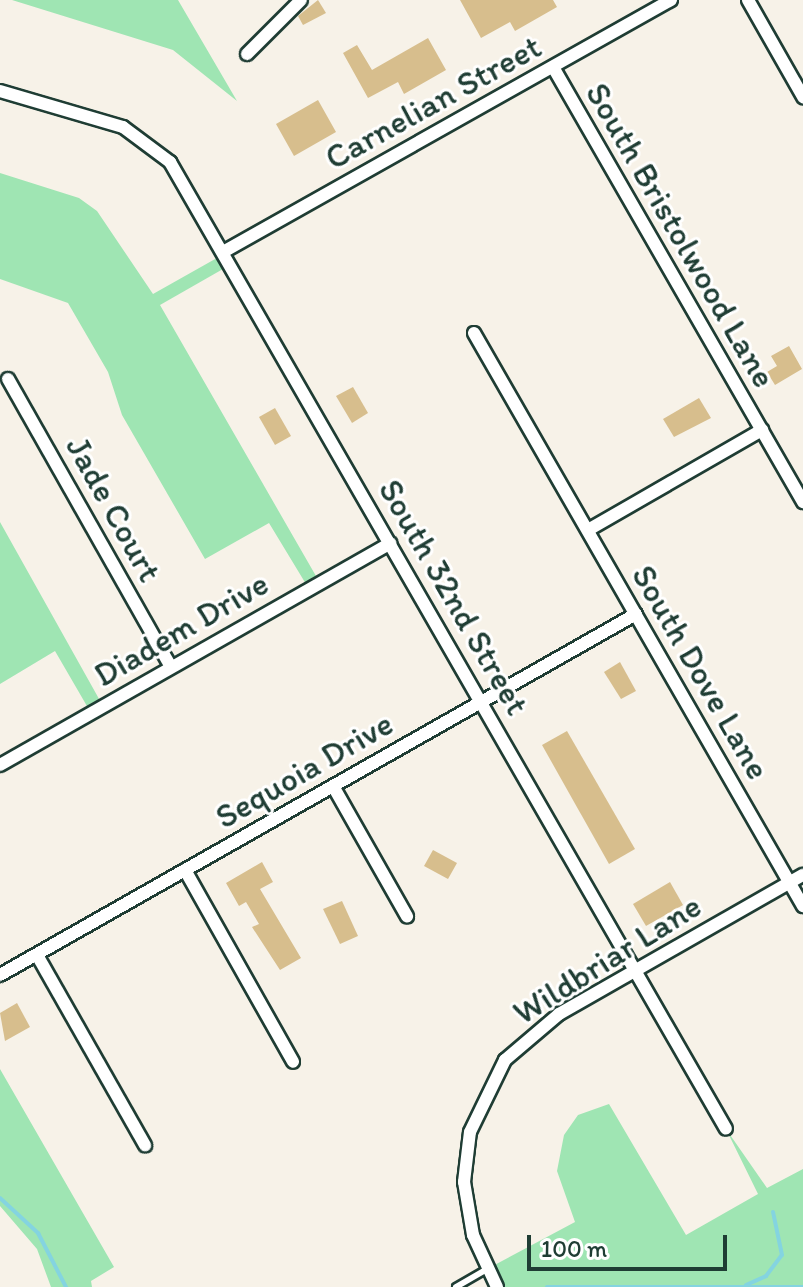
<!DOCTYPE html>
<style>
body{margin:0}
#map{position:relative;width:803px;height:1287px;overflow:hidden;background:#f7f2e8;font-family:Itim,sans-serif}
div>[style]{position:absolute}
.green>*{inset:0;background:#9fe5b3}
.stream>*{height:4px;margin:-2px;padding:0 2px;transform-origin:2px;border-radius:2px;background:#84d4e0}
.building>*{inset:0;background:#d7be8d}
.roads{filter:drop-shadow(2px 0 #1f3d34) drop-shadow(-2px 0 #1f3d34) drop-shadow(0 2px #1f3d34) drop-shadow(0 -2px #1f3d34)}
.lane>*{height:6px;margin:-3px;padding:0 3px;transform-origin:3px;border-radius:3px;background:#fff}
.street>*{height:12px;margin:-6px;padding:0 6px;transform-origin:6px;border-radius:6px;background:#fff}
span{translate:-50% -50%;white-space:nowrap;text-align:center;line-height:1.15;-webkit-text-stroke:6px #fff;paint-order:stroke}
.street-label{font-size:34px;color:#1f3d34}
.scale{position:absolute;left:527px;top:1235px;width:200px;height:36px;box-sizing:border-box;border:4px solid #1f3d34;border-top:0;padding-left:10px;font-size:24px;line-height:28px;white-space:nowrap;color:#1f3d34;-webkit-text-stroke:6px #fff;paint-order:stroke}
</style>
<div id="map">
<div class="green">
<i style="clip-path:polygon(12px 0,178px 0,237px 101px,173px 50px)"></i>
<i style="clip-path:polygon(0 173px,79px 198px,97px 211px,153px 294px,224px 254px,230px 265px,160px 305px,320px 583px,309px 589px,269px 523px,205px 559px,122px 415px,108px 372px,68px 303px,0 279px)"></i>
<i style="clip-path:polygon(0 522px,103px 706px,91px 713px,55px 651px,0 684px)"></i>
<i style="clip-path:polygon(0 1069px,114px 1267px,91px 1281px,92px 1287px,51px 1287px,37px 1249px,0 1206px)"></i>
<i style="clip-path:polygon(609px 1104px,686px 1235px,758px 1194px,726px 1129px,767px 1188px,803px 1169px,803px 1287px,497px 1287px,487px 1269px,575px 1222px,557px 1171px,564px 1135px,578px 1115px)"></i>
</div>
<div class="stream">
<i style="left:0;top:1198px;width:52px;rotate:42.6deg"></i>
<i style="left:38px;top:1233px;width:61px;rotate:62.6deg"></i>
<i style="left:746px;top:1285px;width:22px;rotate:-24deg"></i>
<i style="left:766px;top:1276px;width:26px;rotate:-53deg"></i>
<i style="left:782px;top:1255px;width:44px;rotate:-101.8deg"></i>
<i style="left:547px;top:1287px;width:256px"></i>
</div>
<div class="building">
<i style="clip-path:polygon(318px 0,326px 13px,303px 25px,298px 16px)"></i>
<i style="clip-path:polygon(460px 0,553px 0,557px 7px,515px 31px,510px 22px,481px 38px)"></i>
<i style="clip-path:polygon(428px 38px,446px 70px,404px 94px,398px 82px,368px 98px,343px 53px,357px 45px,372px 70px)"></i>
<i style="clip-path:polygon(318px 100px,336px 132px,294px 156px,276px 124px)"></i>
<i style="clip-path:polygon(789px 346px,802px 369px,775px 385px,767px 372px,777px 366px,771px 356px)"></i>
<i style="clip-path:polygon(353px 387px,368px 413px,352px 423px,336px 396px)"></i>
<i style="clip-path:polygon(699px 398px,711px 418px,674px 437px,663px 419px)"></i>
<i style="clip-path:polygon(275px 408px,291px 436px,275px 445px,259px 417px)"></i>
<i style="clip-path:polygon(620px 662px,636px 691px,621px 699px,604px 672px)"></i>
<i style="clip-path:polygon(567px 731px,635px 849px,609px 864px,542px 745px)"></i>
<i style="clip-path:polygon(433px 850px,457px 863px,448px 879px,424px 866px)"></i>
<i style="clip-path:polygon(262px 862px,273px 882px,260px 889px,301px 958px,280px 970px,252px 927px,259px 924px,246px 902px,239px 906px,226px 883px)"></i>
<i style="clip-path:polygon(670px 882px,683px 905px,646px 926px,633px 904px)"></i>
<i style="clip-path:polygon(342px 901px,358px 936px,340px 944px,323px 909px)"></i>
<i style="clip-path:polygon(17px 1003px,30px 1027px,5px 1041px,0 1013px)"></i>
</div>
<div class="roads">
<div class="lane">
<i style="left:456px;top:1287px;width:36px;rotate:-30deg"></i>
</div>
<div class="street">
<i style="left:748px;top:0;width:112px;rotate:60.4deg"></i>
<i style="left:247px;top:54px;width:76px;rotate:-45deg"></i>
<i style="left:553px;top:67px;width:502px;rotate:60.11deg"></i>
<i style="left:0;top:91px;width:128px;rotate:16.3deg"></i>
<i style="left:123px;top:127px;width:59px;rotate:36.7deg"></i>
<i style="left:170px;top:162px;width:1115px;rotate:60.1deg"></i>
<i style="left:223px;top:252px;width:514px;rotate:-29.36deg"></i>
<i style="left:474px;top:333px;width:661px;rotate:60.14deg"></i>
<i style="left:8px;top:379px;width:331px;rotate:60.5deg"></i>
<i style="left:588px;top:530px;width:201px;rotate:-29.9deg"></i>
<i style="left:0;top:765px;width:449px;rotate:-29.6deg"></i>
<i style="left:333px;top:786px;width:150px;rotate:60.4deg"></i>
<i style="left:185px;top:870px;width:220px;rotate:60.6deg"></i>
<i style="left:37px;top:955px;width:219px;rotate:60.4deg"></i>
<i style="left:0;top:975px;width:731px;rotate:-29.58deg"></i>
<i style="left:497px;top:1287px;width:57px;rotate:-114.8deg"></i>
<i style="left:473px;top:1235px;width:54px;rotate:-99.6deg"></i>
<i style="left:464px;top:1182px;width:50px;rotate:-83.2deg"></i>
<i style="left:470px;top:1132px;width:80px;rotate:-64.1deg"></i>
<i style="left:505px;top:1060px;width:71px;rotate:-40.4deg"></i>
<i style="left:559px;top:1014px;width:281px;rotate:-29.7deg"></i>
</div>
</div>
<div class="street-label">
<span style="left:433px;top:102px;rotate:-29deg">Carnelian Street</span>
<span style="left:681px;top:235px;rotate:60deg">South Bristolwood Lane</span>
<span style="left:114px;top:509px;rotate:61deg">Jade Court</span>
<span style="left:454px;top:597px;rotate:60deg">South 32nd Street</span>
<span style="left:181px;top:629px;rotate:-30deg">Diadem Drive</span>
<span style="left:701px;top:672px;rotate:60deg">South Dove Lane</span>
<span style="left:304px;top:770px;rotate:-30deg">Sequoia Drive</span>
<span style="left:607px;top:959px;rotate:-32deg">Wildbriar Lane</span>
</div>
<div class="scale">100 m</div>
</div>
